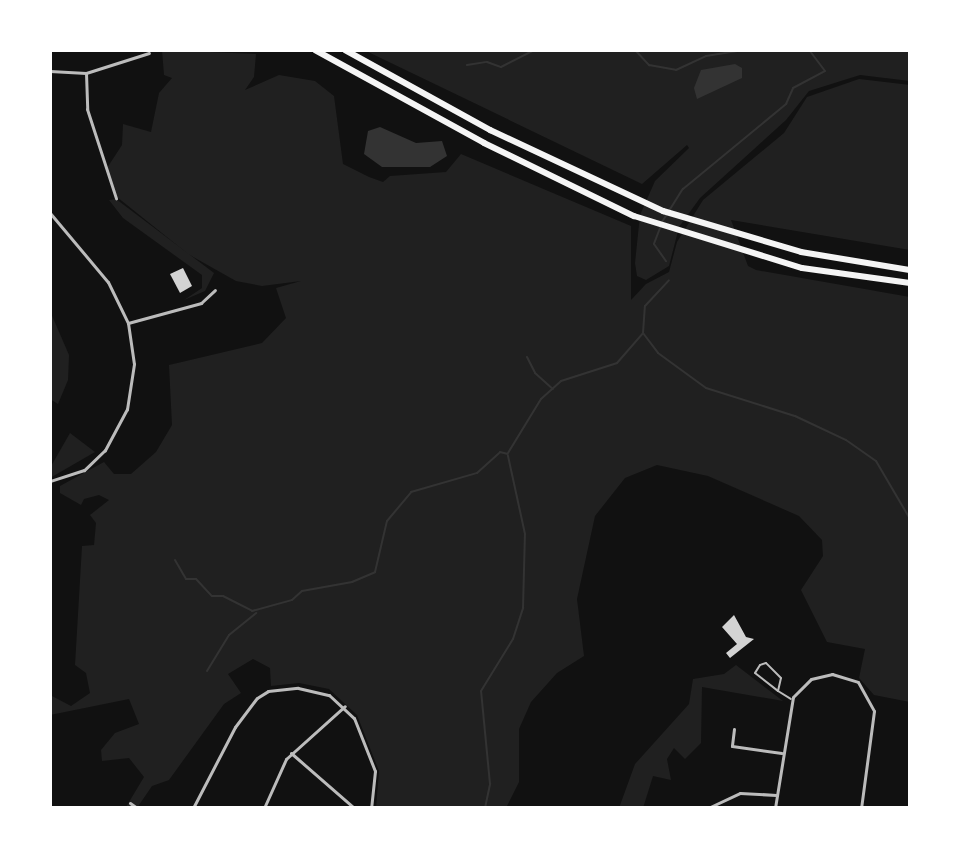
<!DOCTYPE html>
<style>
body{margin:0}
#map{position:relative;width:960px;height:858px;overflow:hidden;background:#111;font-family:"Varela Round",sans-serif}
div>[style]{position:absolute}
.green>*{inset:0;background:#202020}
.water>*{inset:0;background:#333}
.stream>*{height:2px;margin:-1px;padding:0 1px;transform-origin:1px;border-radius:1px;background:#333}
.building>*{inset:0;background:#d3d3d3}
.service>*{height:2px;margin:-1px;padding:0 1px;transform-origin:1px;border-radius:1px;background:#bcbcbc}
.minor>*{height:3px;margin:-1.5px;padding:0 1.5px;transform-origin:1.5px;border-radius:1.5px;background:#bcbcbc}
.motorway>*{height:6px;margin:-3px;padding:0 3px;transform-origin:3px;border-radius:3px;background:#f5f5f5}
span{translate:-50% -50%;white-space:nowrap;text-align:center;line-height:1.15;-webkit-text-stroke:7px #fff;paint-order:stroke}
.frame{position:absolute;inset:0;border:52px solid #fff;pointer-events:none}
</style>
<div id="map">
<div class="green">
<i style="clip-path:polygon(162px 50px,256px 54px,254px 77px,245px 90px,279px 75px,315px 81px,334px 96px,343px 164px,369px 177px,383px 182px,390px 176px,446px 172px,461px 154px,631px 226px,631px 300px,646px 284px,669px 272px,677px 242px,703px 200px,784px 133px,807px 97px,859px 79px,910px 85px,910px 250px,731px 220px,748px 266px,756px 270px,910px 297px,910px 702px,874px 695px,859px 678px,865px 649px,827px 642px,801px 590px,823px 556px,822px 540px,799px 516px,708px 476px,657px 465px,625px 478px,595px 516px,577px 599px,584px 656px,557px 673px,531px 702px,519px 729px,519px 782px,506px 808px,376px 808px,379px 771px,357px 715px,329px 689px,299px 683px,271px 686px,270px 668px,253px 659px,228px 674px,241px 693px,224px 704px,169px 780px,152px 786px,137px 808px,126px 807px,144px 777px,129px 758px,102px 761px,101px 750px,115px 733px,139px 724px,129px 699px,50px 715px,50px 695px,71px 706px,90px 693px,86px 673px,75px 665px,82px 546px,94px 545px,96px 523px,90px 515px,109px 500px,99px 495px,84px 499px,81px 505px,60px 493px,60px 486px,104px 462px,114px 474px,131px 474px,156px 452px,172px 425px,169px 365px,262px 343px,286px 318px,276px 288px,301px 281px,262px 286px,236px 281px,188px 254px,117px 197px,107px 168px,122px 145px,123px 124px,151px 132px,159px 93px,172px 78px,164px 75px)"></i>
<i style="clip-path:polygon(364px 50px,910px 50px,910px 81px,860px 75px,809px 91px,786px 120px,700px 198px,679px 227px,669px 266px,646px 280px,637px 276px,635px 263px,640px 215px,655px 181px,689px 148px,687px 145px,642px 184px)"></i>
<i style="clip-path:polygon(116px 199px,214px 273px,205px 291px,184px 300px,202px 288px,202px 275px,123px 218px,109px 200px)"></i>
<i style="clip-path:polygon(50px 311px,69px 355px,68px 380px,58px 404px,50px 399px)"></i>
<i style="clip-path:polygon(70px 433px,95px 452px,50px 478px,50px 468px)"></i>
<i style="clip-path:polygon(736px 665px,783px 701px,702px 687px,701px 743px,685px 759px,674px 748px,667px 759px,671px 780px,653px 776px,643px 808px,619px 808px,635px 764px,689px 704px,693px 679px,724px 674px)"></i>
</div>
<div class="water">
<i style="clip-path:polygon(735px 64px,742px 68px,742px 78px,697px 99px,694px 88px,701px 70px)"></i>
<i style="clip-path:polygon(380px 127px,416px 143px,442px 141px,447px 156px,430px 167px,382px 167px,364px 154px,368px 131px)"></i>
</div>
<div class="stream">
<i style="left:635px;top:50px;width:21px;rotate:47deg"></i>
<i style="left:649px;top:65px;width:27px;rotate:10deg"></i>
<i style="left:676px;top:70px;width:33px;rotate:-25deg"></i>
<i style="left:706px;top:56px;width:38px;rotate:-9deg"></i>
<i style="left:467px;top:65px;width:20px;rotate:-9deg"></i>
<i style="left:487px;top:62px;width:15px;rotate:20deg"></i>
<i style="left:501px;top:67px;width:38px;rotate:-27deg"></i>
<i style="left:662px;top:222px;width:39px;rotate:-58deg"></i>
<i style="left:683px;top:189px;width:134px;rotate:-39.5deg"></i>
<i style="left:786px;top:104px;width:17px;rotate:-66deg"></i>
<i style="left:793px;top:88px;width:36px;rotate:-28deg"></i>
<i style="left:825px;top:71px;width:26px;rotate:-127deg"></i>
<i style="left:660px;top:228px;width:17px;rotate:111deg"></i>
<i style="left:654px;top:244px;width:21px;rotate:55deg"></i>
<i style="left:643px;top:333px;width:25px;rotate:53deg"></i>
<i style="left:658px;top:353px;width:59px;rotate:36.1deg"></i>
<i style="left:706px;top:388px;width:93px;rotate:17.5deg"></i>
<i style="left:795px;top:416px;width:56px;rotate:25.2deg"></i>
<i style="left:846px;top:440px;width:37px;rotate:35deg"></i>
<i style="left:876px;top:461px;width:67px;rotate:59.6deg"></i>
<i style="left:527px;top:357px;width:18px;rotate:63deg"></i>
<i style="left:535px;top:373px;width:24px;rotate:42deg"></i>
<i style="left:508px;top:453px;width:63px;rotate:-58.6deg"></i>
<i style="left:541px;top:399px;width:27px;rotate:-42deg"></i>
<i style="left:561px;top:381px;width:59px;rotate:-17.8deg"></i>
<i style="left:617px;top:363px;width:40px;rotate:-49deg"></i>
<i style="left:643px;top:333px;width:27px;rotate:-86deg"></i>
<i style="left:645px;top:306px;width:35px;rotate:-47deg"></i>
<i style="left:175px;top:560px;width:22px;rotate:60deg"></i>
<i style="left:186px;top:579px;width:10px"></i>
<i style="left:196px;top:579px;width:23px;rotate:47deg"></i>
<i style="left:212px;top:596px;width:11px"></i>
<i style="left:223px;top:596px;width:33px;rotate:27deg"></i>
<i style="left:252px;top:611px;width:41px;rotate:-15.4deg"></i>
<i style="left:292px;top:600px;width:13px;rotate:-42deg"></i>
<i style="left:302px;top:591px;width:51px;rotate:-10.2deg"></i>
<i style="left:352px;top:582px;width:25px;rotate:-23deg"></i>
<i style="left:375px;top:572px;width:52px;rotate:-76.8deg"></i>
<i style="left:387px;top:521px;width:38px;rotate:-50deg"></i>
<i style="left:411px;top:492px;width:69px;rotate:-16.1deg"></i>
<i style="left:477px;top:473px;width:31px;rotate:-42deg"></i>
<i style="left:500px;top:452px;width:8px;rotate:14deg"></i>
<i style="left:207px;top:671px;width:42px;rotate:-58.6deg"></i>
<i style="left:229px;top:635px;width:35px;rotate:-39deg"></i>
<i style="left:485px;top:808px;width:25px;rotate:-78deg"></i>
<i style="left:490px;top:784px;width:93px;rotate:-95.5deg"></i>
<i style="left:481px;top:691px;width:61px;rotate:-58.4deg"></i>
<i style="left:513px;top:639px;width:33px;rotate:-72deg"></i>
<i style="left:523px;top:608px;width:74px;rotate:-88.5deg"></i>
<i style="left:525px;top:534px;width:80px;rotate:-102.3deg"></i>
</div>
<div class="building">
<i style="clip-path:polygon(183px 268px,192px 286px,180px 293px,170px 274px)"></i>
<i style="clip-path:polygon(734px 615px,746px 637px,754px 639px,730px 658px,726px 653px,737px 644px,722px 627px)"></i>
</div>
<div class="service">
<i style="left:778px;top:691px;width:13px;rotate:-77deg"></i>
<i style="left:781px;top:678px;width:21px;rotate:-135deg"></i>
<i style="left:766px;top:663px;width:6px;rotate:162deg"></i>
<i style="left:760px;top:665px;width:9px;rotate:122deg"></i>
<i style="left:755px;top:673px;width:29px;rotate:38deg"></i>
<i style="left:778px;top:691px;width:15px;rotate:32deg"></i>
</div>
<div class="minor">
<i style="left:50px;top:71px;width:36px;rotate:3deg"></i>
<i style="left:86px;top:73px;width:66px;rotate:-17.6deg"></i>
<i style="left:86px;top:73px;width:36px;rotate:88deg"></i>
<i style="left:87px;top:109px;width:94px;rotate:72deg"></i>
<i style="left:50px;top:213px;width:90px;rotate:50deg"></i>
<i style="left:108px;top:282px;width:46px;rotate:64deg"></i>
<i style="left:128px;top:323px;width:41px;rotate:81.7deg"></i>
<i style="left:134px;top:364px;width:46px;rotate:98.8deg"></i>
<i style="left:127px;top:409px;width:47px;rotate:118.2deg"></i>
<i style="left:105px;top:450px;width:29px;rotate:136deg"></i>
<i style="left:84px;top:470px;width:36px;rotate:162deg"></i>
<i style="left:128px;top:323px;width:76px;rotate:-15.3deg"></i>
<i style="left:201px;top:303px;width:19px;rotate:-43deg"></i>
<i style="left:734px;top:729px;width:17px;rotate:97deg"></i>
<i style="left:732px;top:746px;width:50px;rotate:8deg"></i>
<i style="left:291px;top:753px;width:84px;rotate:41.1deg"></i>
<i style="left:130px;top:803px;width:9px;rotate:36deg"></i>
<i style="left:193px;top:808px;width:91px;rotate:-62.6deg"></i>
<i style="left:235px;top:727px;width:36px;rotate:-53deg"></i>
<i style="left:257px;top:698px;width:13px;rotate:-32deg"></i>
<i style="left:268px;top:691px;width:30px;rotate:-6deg"></i>
<i style="left:298px;top:688px;width:32px;rotate:13deg"></i>
<i style="left:329px;top:695px;width:34px;rotate:43deg"></i>
<i style="left:354px;top:718px;width:57px;rotate:68.4deg"></i>
<i style="left:375px;top:771px;width:37px;rotate:96deg"></i>
<i style="left:264px;top:808px;width:54px;rotate:-65.8deg"></i>
<i style="left:286px;top:759px;width:79px;rotate:-41.9deg"></i>
<i style="left:708px;top:808px;width:35px;rotate:-25deg"></i>
<i style="left:740px;top:793px;width:36px;rotate:3deg"></i>
<i style="left:775px;top:808px;width:112px;rotate:-80.8deg"></i>
<i style="left:793px;top:697px;width:25px;rotate:-45deg"></i>
<i style="left:811px;top:679px;width:22px;rotate:-13deg"></i>
<i style="left:832px;top:674px;width:27px;rotate:17deg"></i>
<i style="left:858px;top:682px;width:33px;rotate:61deg"></i>
<i style="left:874px;top:711px;width:98px;rotate:97.6deg"></i>
</div>
<div class="motorway">
<i style="left:315px;top:50px;width:193px;rotate:28.8deg"></i>
<i style="left:484px;top:143px;width:167px;rotate:26deg"></i>
<i style="left:634px;top:216px;width:176px;rotate:17.2deg"></i>
<i style="left:802px;top:268px;width:109px;rotate:7.9deg"></i>
<i style="left:345px;top:50px;width:166px;rotate:28.9deg"></i>
<i style="left:490px;top:130px;width:191px;rotate:25.1deg"></i>
<i style="left:663px;top:211px;width:144px;rotate:16.5deg"></i>
<i style="left:801px;top:252px;width:110px;rotate:9.4deg"></i>
</div>
<div class="frame"></div>
</div>
